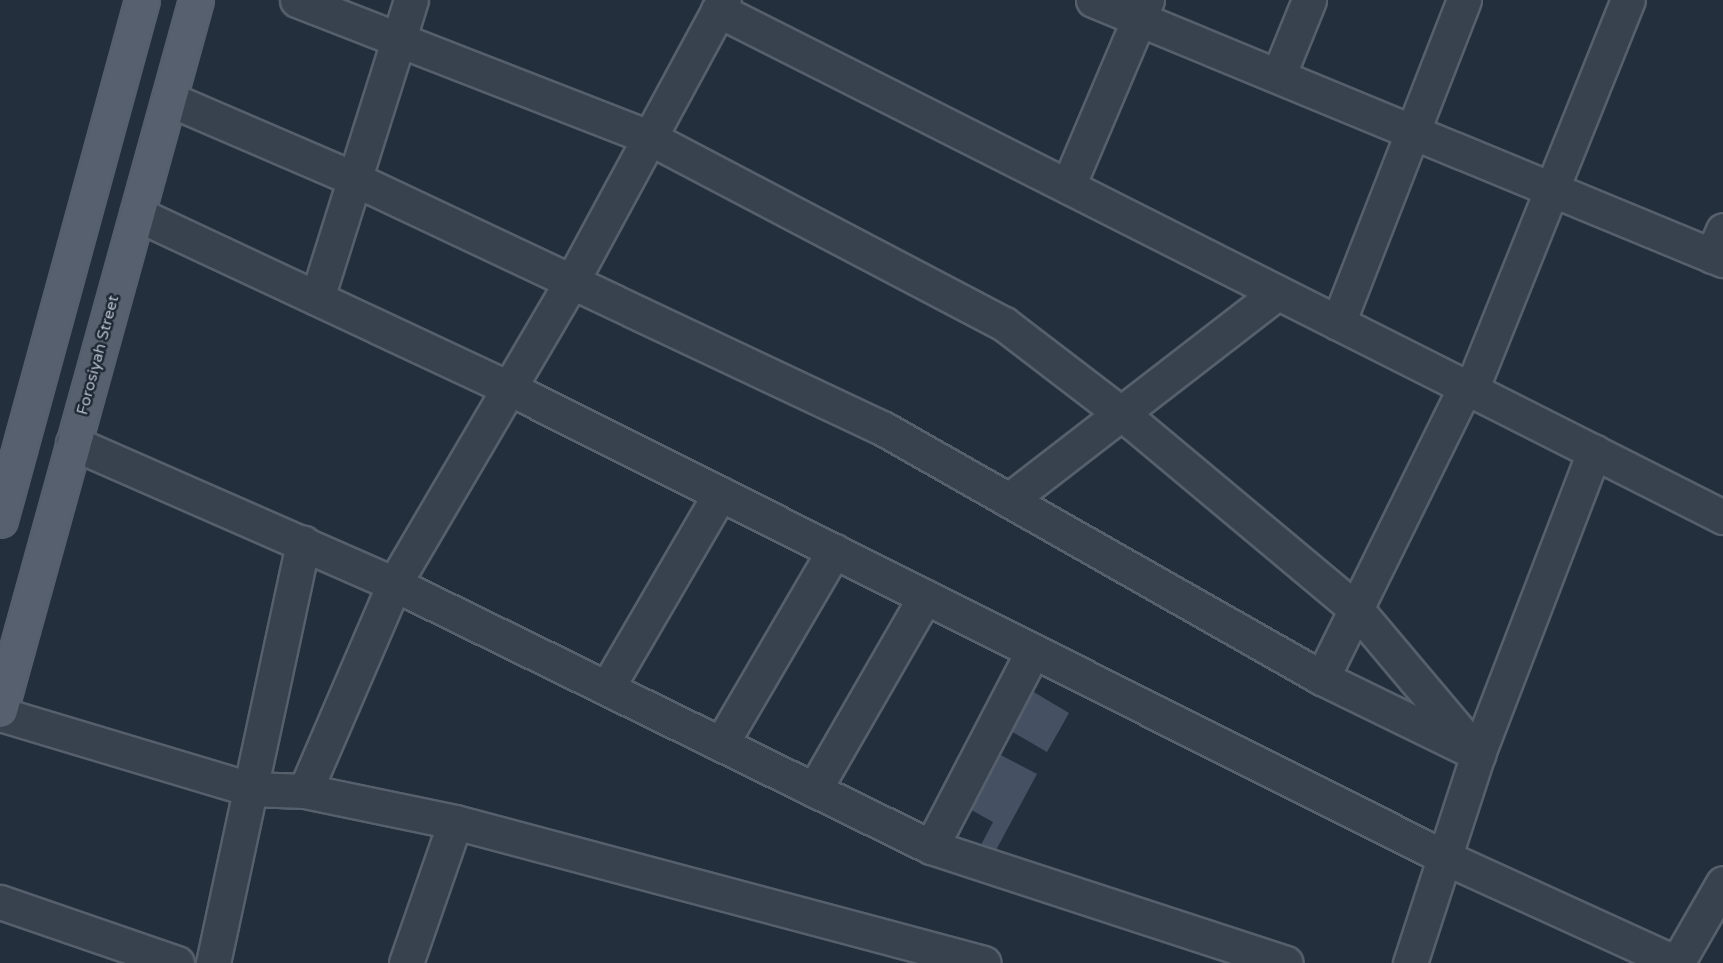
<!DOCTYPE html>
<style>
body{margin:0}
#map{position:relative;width:1723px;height:963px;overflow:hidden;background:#242f3e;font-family:"Varela Round",sans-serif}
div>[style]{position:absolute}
.building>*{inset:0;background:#455162}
.roads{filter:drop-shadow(2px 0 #565f6c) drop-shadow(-2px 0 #565f6c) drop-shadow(0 2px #565f6c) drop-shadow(0 -2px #565f6c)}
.minor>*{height:33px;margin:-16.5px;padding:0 16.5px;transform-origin:16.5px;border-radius:16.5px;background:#38414e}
.major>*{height:33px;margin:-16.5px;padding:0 16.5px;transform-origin:16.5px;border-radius:16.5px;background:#56606e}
span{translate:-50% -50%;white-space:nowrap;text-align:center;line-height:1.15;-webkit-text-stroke:5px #1d2633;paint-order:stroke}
.street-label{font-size:16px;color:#b4bcc9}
</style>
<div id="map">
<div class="building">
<i style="clip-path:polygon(1032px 691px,1069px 713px,1047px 752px,1009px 730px)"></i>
<i style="clip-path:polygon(995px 752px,1037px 774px,995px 852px,981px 845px,993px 822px,966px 807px)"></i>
</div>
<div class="roads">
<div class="minor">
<i style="left:297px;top:0;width:377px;rotate:21.3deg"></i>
<i style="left:648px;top:137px;width:402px;rotate:27.7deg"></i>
<i style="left:1004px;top:324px;width:161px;rotate:37.4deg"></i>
<i style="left:1132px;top:422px;width:292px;rotate:39.9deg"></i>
<i style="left:1356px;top:609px;width:189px;rotate:49.9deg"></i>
<i style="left:1478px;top:754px;width:324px;rotate:-69deg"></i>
<i style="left:1093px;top:0;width:682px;rotate:22.43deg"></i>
<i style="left:718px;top:10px;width:1126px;rotate:26.77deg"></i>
<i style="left:1279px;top:74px;width:80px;rotate:-67.9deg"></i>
<i style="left:169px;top:99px;width:199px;rotate:23.3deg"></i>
<i style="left:352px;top:178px;width:588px;rotate:25.26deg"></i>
<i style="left:884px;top:429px;width:504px;rotate:29.62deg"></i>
<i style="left:1322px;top:678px;width:174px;rotate:26deg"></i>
<i style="left:1478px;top:754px;width:220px;rotate:108deg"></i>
<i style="left:1068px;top:186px;width:202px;rotate:-67deg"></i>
<i style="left:137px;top:214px;width:411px;rotate:25.1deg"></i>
<i style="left:509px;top:388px;width:1048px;rotate:26.64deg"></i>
<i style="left:1446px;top:858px;width:253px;rotate:24.5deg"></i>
<i style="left:1712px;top:256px;width:28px;rotate:-67deg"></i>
<i style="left:317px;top:298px;width:312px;rotate:-72.5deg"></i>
<i style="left:1338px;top:323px;width:347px;rotate:-68.7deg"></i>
<i style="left:1471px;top:390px;width:420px;rotate:-68.1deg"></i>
<i style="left:73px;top:443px;width:351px;rotate:23.7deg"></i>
<i style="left:394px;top:584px;width:598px;rotate:26.09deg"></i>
<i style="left:931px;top:847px;width:373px;rotate:18.1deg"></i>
<i style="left:1009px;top:500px;width:339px;rotate:-37.7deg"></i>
<i style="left:1322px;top:678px;width:324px;rotate:-63.8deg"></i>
<i style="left:607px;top:688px;width:225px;rotate:-59.8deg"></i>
<i style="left:0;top:714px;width:261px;rotate:16.7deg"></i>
<i style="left:250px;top:789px;width:55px;rotate:2.1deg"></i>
<i style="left:305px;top:791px;width:153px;rotate:11.7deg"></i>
<i style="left:455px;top:822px;width:547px;rotate:14.92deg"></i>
<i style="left:721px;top:744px;width:224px;rotate:-59.7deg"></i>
<i style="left:814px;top:790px;width:223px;rotate:-60.1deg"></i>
<i style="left:305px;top:791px;width:225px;rotate:-66.7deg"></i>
<i style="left:394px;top:584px;width:351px;rotate:-59.6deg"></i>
<i style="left:572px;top:281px;width:319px;rotate:-61.6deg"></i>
<i style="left:931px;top:847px;width:221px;rotate:-62.5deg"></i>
<i style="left:0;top:902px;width:187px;rotate:19deg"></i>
<i style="left:213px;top:963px;width:430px;rotate:-77.9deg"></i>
<i style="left:406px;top:963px;width:149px;rotate:-70.8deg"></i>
<i style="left:1677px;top:963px;width:92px;rotate:-60.1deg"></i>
</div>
<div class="major">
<i style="left:0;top:520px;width:539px;rotate:-74.73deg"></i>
<i style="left:0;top:710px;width:737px;rotate:-74.57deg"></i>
</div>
</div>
<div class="street-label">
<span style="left:98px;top:355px;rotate:-75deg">Forosiyah Street</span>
</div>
</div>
